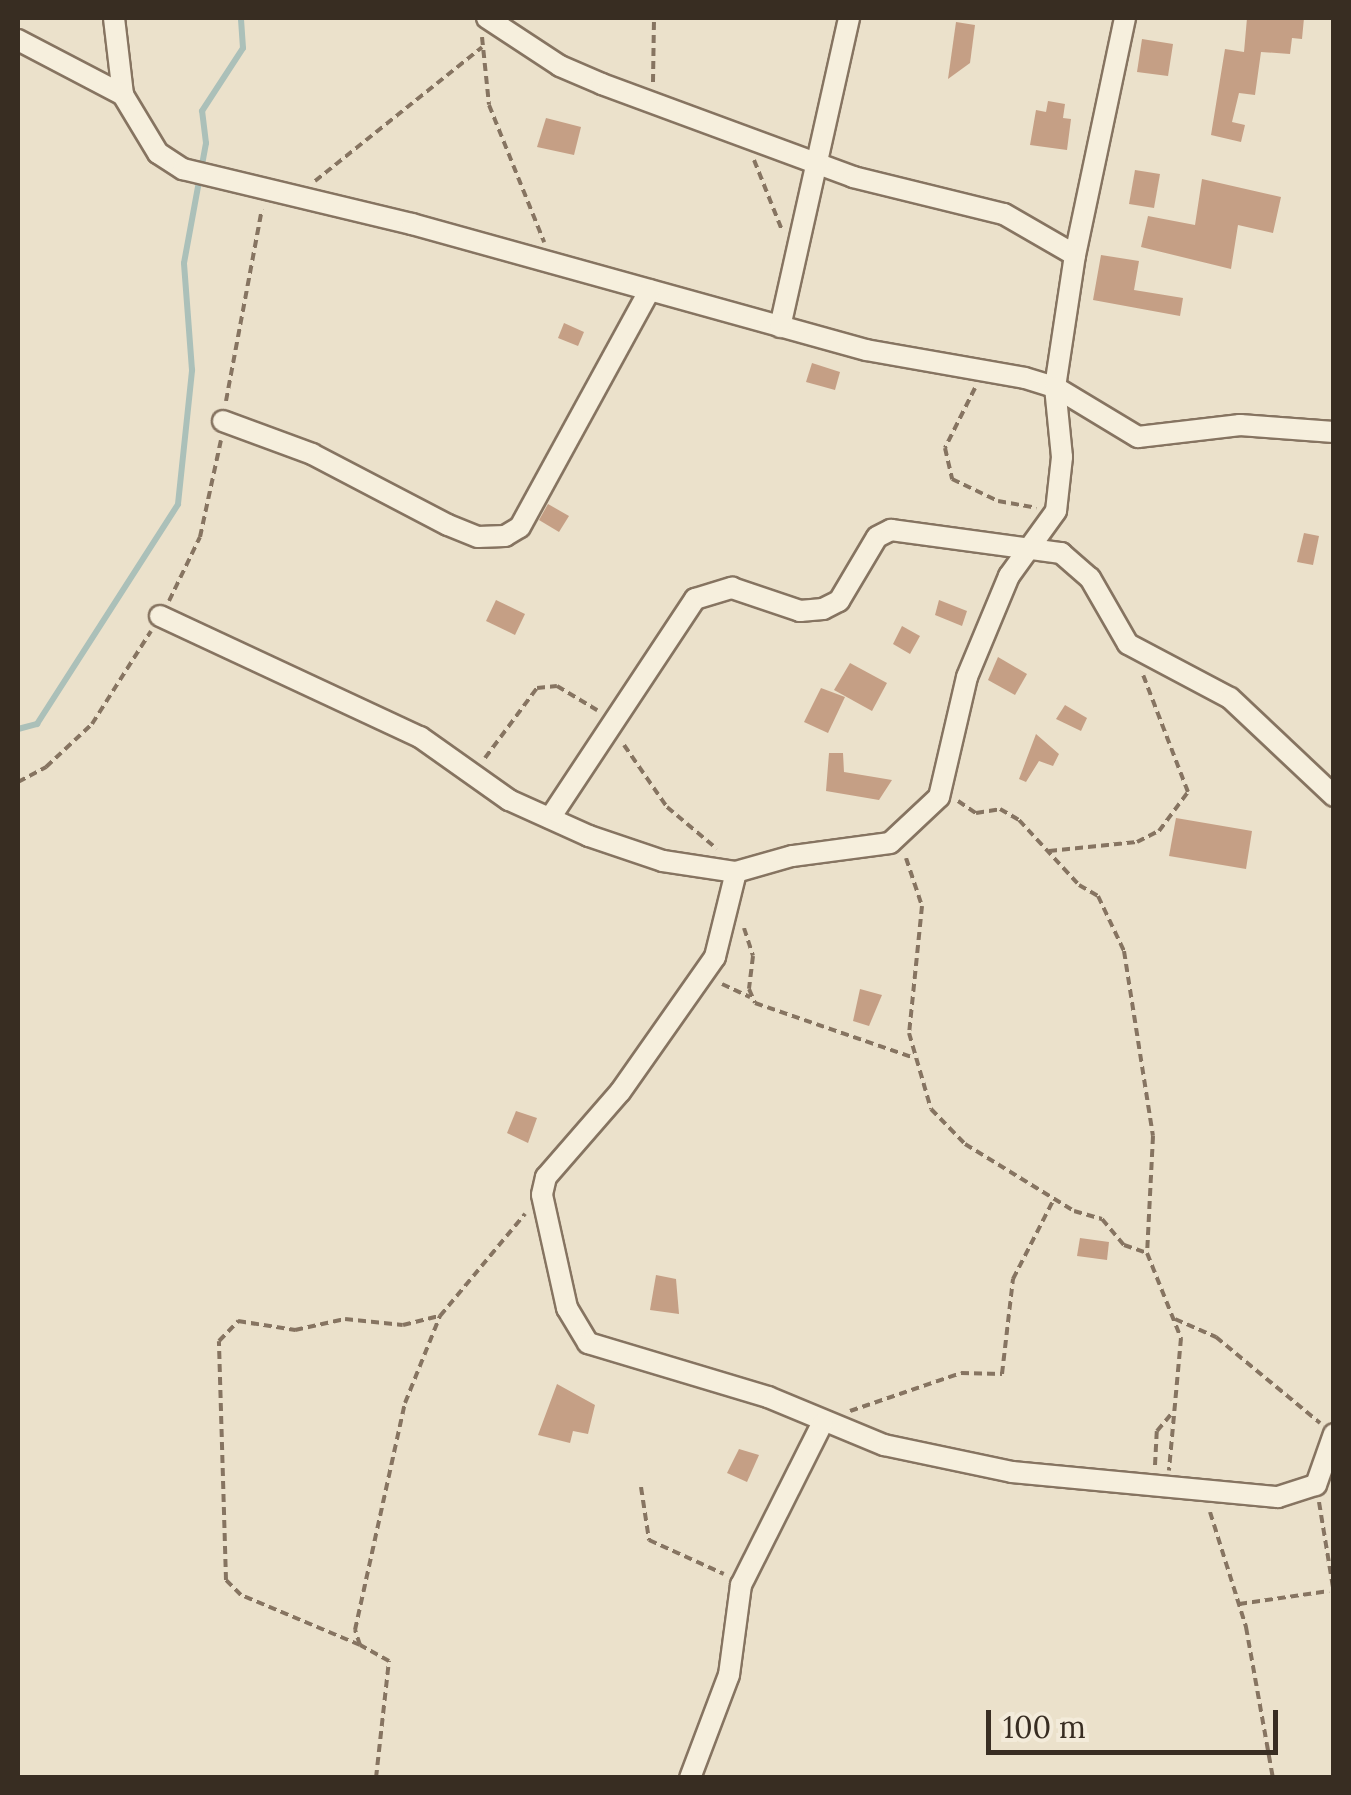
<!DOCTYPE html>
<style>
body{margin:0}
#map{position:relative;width:1351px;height:1795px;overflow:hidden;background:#ebe1cb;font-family:Lora,serif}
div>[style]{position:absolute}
.stream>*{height:6px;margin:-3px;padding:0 3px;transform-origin:3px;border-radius:3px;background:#abc0b9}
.building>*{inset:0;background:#c59f85}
.path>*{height:4px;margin-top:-2px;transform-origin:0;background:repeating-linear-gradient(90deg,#867461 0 8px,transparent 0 13px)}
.roads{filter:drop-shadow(2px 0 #867461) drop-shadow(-2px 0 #867461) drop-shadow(0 2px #867461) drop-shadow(0 -2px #867461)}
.street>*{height:20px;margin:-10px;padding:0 10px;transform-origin:10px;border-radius:10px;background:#f6efdd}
span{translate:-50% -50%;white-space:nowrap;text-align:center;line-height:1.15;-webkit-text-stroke:10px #f3ebda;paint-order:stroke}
.frame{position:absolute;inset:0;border:20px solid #382d22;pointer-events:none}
.scale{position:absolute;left:986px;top:1710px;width:292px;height:45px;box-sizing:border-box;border:5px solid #382d22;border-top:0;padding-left:12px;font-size:30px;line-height:35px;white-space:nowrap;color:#382d22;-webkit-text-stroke:8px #f3ebda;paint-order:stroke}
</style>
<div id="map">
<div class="stream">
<i style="left:18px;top:729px;width:20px;rotate:-15deg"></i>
<i style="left:37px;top:724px;width:261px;rotate:-57.3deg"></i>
<i style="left:178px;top:504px;width:135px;rotate:-84deg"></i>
<i style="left:192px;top:370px;width:107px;rotate:-94.3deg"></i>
<i style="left:184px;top:263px;width:122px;rotate:-79.6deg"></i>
<i style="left:206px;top:143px;width:32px;rotate:-97deg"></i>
<i style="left:202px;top:111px;width:75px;rotate:-56.9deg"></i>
<i style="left:243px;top:48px;width:30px;rotate:-94deg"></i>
</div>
<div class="building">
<i style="clip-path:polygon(1247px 18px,1304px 18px,1302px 39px,1292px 38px,1290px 54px,1261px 52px,1255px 95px,1239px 93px,1232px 122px,1245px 125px,1241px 142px,1211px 135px,1225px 49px,1244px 52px)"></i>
<i style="clip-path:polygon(956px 22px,975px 25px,970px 63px,948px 79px)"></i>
<i style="clip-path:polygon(1142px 39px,1173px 44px,1168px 76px,1137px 72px)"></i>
<i style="clip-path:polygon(1048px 101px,1065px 104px,1063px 118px,1071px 119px,1067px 150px,1030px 145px,1036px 110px,1046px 112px)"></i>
<i style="clip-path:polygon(546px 118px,581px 127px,574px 155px,537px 147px)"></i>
<i style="clip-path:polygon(1135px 170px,1160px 174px,1154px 208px,1129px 204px)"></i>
<i style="clip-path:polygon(1202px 179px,1281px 197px,1273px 233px,1238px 225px,1231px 269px,1141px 247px,1148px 216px,1195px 225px)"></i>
<i style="clip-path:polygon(1101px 255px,1139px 261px,1134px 290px,1183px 298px,1180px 316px,1093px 300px)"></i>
<i style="clip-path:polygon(564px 323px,584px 332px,578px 346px,558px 338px)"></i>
<i style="clip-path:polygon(812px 363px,840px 372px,835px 390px,806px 382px)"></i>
<i style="clip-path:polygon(548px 504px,569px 516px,559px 532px,539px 520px)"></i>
<i style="clip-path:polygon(1304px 533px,1319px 536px,1313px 565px,1297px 562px)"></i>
<i style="clip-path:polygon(496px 600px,525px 614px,515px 635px,486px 621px)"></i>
<i style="clip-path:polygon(939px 600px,967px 611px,962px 626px,935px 615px)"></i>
<i style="clip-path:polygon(902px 626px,920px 636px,910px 654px,893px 644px)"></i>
<i style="clip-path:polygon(998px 657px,1027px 674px,1015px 695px,988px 680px)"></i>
<i style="clip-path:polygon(850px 663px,887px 683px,872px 711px,834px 690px)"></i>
<i style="clip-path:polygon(821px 688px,845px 697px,828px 733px,804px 722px)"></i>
<i style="clip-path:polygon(1065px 705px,1087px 718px,1081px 731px,1056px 719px)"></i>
<i style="clip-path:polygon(1036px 734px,1059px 754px,1053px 766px,1039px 761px,1026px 782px,1019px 779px)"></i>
<i style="clip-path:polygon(829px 753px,843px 753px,844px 772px,892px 780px,879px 800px,826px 791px)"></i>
<i style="clip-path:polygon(1176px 818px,1252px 831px,1246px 869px,1169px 856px)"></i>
<i style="clip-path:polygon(860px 989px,882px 995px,869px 1026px,853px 1021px)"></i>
<i style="clip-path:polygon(516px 1111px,537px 1118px,528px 1143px,507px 1133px)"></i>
<i style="clip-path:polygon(1080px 1238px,1109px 1242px,1107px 1260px,1077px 1256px)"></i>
<i style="clip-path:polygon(656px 1275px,676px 1279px,679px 1314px,650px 1310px)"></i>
<i style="clip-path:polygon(557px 1384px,595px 1405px,588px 1434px,573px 1431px,570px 1443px,538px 1435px)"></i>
<i style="clip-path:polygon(739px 1449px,759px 1455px,747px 1482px,727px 1473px)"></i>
</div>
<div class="path">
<i style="left:482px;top:37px;width:68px;rotate:84.1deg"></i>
<i style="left:489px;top:105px;width:148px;rotate:68.1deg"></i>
<i style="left:653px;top:82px;width:64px;rotate:-89.1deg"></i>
<i style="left:754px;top:160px;width:75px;rotate:68.2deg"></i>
<i style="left:315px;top:181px;width:214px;rotate:-38.7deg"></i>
<i style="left:975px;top:388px;width:67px;rotate:116.6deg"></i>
<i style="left:945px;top:448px;width:32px;rotate:77deg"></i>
<i style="left:952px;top:479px;width:51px;rotate:25.6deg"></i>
<i style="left:998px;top:501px;width:39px;rotate:10deg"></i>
<i style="left:226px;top:401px;width:195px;rotate:-79.4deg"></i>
<i style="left:169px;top:601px;width:71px;rotate:-64.2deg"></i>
<i style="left:200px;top:537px;width:99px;rotate:-77.8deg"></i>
<i style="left:624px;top:745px;width:75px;rotate:55.3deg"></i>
<i style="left:667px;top:807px;width:65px;rotate:40deg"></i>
<i style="left:485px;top:758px;width:87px;rotate:-53.4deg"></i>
<i style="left:537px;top:688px;width:20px;rotate:-6deg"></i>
<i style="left:557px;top:686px;width:47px;rotate:31deg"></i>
<i style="left:18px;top:782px;width:32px;rotate:-28deg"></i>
<i style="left:46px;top:767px;width:63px;rotate:-43.1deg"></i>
<i style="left:92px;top:724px;width:110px;rotate:-57.6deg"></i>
<i style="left:958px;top:801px;width:22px;rotate:34deg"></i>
<i style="left:976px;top:813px;width:24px;rotate:-9deg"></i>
<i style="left:1000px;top:809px;width:22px;rotate:30deg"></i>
<i style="left:1019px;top:820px;width:88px;rotate:47.3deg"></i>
<i style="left:1079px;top:885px;width:22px;rotate:30deg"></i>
<i style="left:1098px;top:896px;width:61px;rotate:64.7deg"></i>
<i style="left:1124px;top:951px;width:187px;rotate:81.1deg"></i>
<i style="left:1153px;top:1136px;width:117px;rotate:92.9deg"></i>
<i style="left:1147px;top:1253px;width:92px;rotate:68.2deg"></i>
<i style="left:1181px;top:1338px;width:133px;rotate:95.2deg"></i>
<i style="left:1049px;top:851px;width:88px;rotate:-5.8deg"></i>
<i style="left:1137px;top:842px;width:25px;rotate:-27deg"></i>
<i style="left:1159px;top:831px;width:49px;rotate:-53.4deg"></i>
<i style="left:1188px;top:792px;width:125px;rotate:-111deg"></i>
<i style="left:906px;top:858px;width:51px;rotate:71.6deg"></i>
<i style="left:922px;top:906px;width:128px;rotate:95.8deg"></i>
<i style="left:909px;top:1033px;width:79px;rotate:73.9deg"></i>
<i style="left:931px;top:1109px;width:49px;rotate:45.8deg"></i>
<i style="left:965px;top:1144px;width:128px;rotate:31.6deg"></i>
<i style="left:1074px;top:1211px;width:29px;rotate:16deg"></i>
<i style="left:1102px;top:1219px;width:34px;rotate:50deg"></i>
<i style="left:1124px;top:1245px;width:24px;rotate:19deg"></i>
<i style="left:744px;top:928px;width:29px;rotate:72deg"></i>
<i style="left:753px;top:956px;width:33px;rotate:97deg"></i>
<i style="left:749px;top:989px;width:15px;rotate:67deg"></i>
<i style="left:755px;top:1003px;width:166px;rotate:19deg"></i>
<i style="left:722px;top:984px;width:31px;rotate:25deg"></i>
<i style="left:1175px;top:1319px;width:45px;rotate:23.7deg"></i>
<i style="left:1216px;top:1337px;width:135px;rotate:39.6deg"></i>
<i style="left:850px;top:1411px;width:117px;rotate:-18.9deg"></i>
<i style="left:961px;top:1373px;width:41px;rotate:1.4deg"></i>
<i style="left:1002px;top:1374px;width:96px;rotate:-83.4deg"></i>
<i style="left:1013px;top:1279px;width:90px;rotate:-62.9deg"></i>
<i style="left:1155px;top:1465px;width:34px;rotate:-87deg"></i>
<i style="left:1157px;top:1431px;width:25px;rotate:-50deg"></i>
<i style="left:641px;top:1487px;width:54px;rotate:81.4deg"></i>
<i style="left:649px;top:1540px;width:82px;rotate:24.4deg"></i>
<i style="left:1319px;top:1502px;width:93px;rotate:80.7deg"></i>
<i style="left:1210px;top:1512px;width:121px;rotate:72.6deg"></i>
<i style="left:1246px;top:1627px;width:153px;rotate:79.9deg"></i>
<i style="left:1239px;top:1604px;width:91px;rotate:-8.2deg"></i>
<i style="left:360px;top:1645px;width:129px;rotate:-157.2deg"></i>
<i style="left:241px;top:1595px;width:21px;rotate:-135deg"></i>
<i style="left:226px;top:1580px;width:239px;rotate:-91.7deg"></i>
<i style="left:219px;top:1341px;width:28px;rotate:-46deg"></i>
<i style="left:238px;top:1321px;width:58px;rotate:9deg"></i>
<i style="left:295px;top:1330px;width:51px;rotate:-12.4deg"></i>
<i style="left:345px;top:1319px;width:58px;rotate:5.9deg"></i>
<i style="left:403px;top:1325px;width:36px;rotate:-14deg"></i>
<i style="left:376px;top:1778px;width:118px;rotate:-83.7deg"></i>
<i style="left:389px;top:1661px;width:33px;rotate:-151deg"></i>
<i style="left:360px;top:1645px;width:16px;rotate:-108deg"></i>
<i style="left:355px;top:1630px;width:232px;rotate:-77.6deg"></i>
<i style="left:405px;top:1403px;width:94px;rotate:-68.1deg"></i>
<i style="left:440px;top:1316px;width:133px;rotate:-50.2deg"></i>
</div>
<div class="roads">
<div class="street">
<i style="left:114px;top:18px;width:78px;rotate:83.3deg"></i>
<i style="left:123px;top:95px;width:68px;rotate:58.9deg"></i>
<i style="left:158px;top:153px;width:30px;rotate:33deg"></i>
<i style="left:183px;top:169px;width:236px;rotate:13.5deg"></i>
<i style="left:412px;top:224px;width:471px;rotate:15.5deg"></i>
<i style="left:866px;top:350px;width:161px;rotate:10deg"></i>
<i style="left:1025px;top:378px;width:31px;rotate:17deg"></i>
<i style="left:1055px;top:387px;width:97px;rotate:31.1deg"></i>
<i style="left:1138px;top:437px;width:103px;rotate:-6.7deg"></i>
<i style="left:1240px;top:425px;width:94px;rotate:4.3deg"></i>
<i style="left:487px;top:18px;width:87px;rotate:33.3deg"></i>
<i style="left:560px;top:66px;width:46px;rotate:23.2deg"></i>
<i style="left:602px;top:84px;width:268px;rotate:20.3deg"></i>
<i style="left:853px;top:177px;width:155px;rotate:13.8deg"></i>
<i style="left:1004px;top:214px;width:82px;rotate:30deg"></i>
<i style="left:1125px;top:18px;width:242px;rotate:101.9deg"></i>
<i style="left:1075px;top:255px;width:134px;rotate:98.6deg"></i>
<i style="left:1055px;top:387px;width:70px;rotate:84.3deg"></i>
<i style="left:1062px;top:457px;width:54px;rotate:96.3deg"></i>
<i style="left:1056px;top:511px;width:80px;rotate:125.9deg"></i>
<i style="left:1009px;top:576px;width:109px;rotate:112.6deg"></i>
<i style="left:967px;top:677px;width:123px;rotate:103.1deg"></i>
<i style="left:939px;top:797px;width:67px;rotate:136.8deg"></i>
<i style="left:890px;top:843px;width:99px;rotate:172.4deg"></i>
<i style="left:792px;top:856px;width:58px;rotate:164.1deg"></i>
<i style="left:736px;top:872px;width:88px;rotate:103.9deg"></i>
<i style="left:715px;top:957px;width:165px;rotate:125.1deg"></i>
<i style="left:620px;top:1092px;width:113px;rotate:131deg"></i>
<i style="left:546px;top:1177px;width:18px;rotate:103deg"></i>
<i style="left:542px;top:1195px;width:116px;rotate:77.5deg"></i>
<i style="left:567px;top:1308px;width:41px;rotate:59deg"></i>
<i style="left:588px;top:1343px;width:188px;rotate:16.7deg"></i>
<i style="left:768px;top:1397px;width:126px;rotate:22.5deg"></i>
<i style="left:884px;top:1445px;width:131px;rotate:11.9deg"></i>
<i style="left:1012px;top:1472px;width:267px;rotate:5.4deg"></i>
<i style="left:1278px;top:1497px;width:40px;rotate:-18deg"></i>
<i style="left:1316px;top:1485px;width:54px;rotate:-70.6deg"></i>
<i style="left:18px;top:40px;width:119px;rotate:27.6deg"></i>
<i style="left:780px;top:327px;width:317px;rotate:-77.4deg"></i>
<i style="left:223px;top:421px;width:95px;rotate:20.3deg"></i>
<i style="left:312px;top:454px;width:153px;rotate:27.6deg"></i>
<i style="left:448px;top:525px;width:32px;rotate:22deg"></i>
<i style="left:478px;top:537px;width:27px;rotate:-2deg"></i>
<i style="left:505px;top:536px;width:17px;rotate:-31deg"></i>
<i style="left:520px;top:527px;width:270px;rotate:-61.3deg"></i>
<i style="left:160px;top:616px;width:287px;rotate:25deg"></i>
<i style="left:420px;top:737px;width:109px;rotate:35.3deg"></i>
<i style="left:509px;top:800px;width:88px;rotate:24.2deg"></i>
<i style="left:589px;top:836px;width:78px;rotate:18.7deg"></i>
<i style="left:663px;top:861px;width:74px;rotate:8.6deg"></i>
<i style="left:550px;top:818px;width:263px;rotate:-56.5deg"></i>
<i style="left:695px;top:599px;width:39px;rotate:-17deg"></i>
<i style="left:732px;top:588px;width:72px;rotate:18.7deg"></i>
<i style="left:800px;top:611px;width:23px;rotate:-5deg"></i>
<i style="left:823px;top:609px;width:18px;rotate:-27deg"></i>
<i style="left:839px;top:601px;width:74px;rotate:-59.3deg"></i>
<i style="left:877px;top:537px;width:16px;rotate:-27deg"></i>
<i style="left:891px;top:530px;width:172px;rotate:7.7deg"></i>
<i style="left:1061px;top:553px;width:38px;rotate:41deg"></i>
<i style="left:1090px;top:578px;width:76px;rotate:60.1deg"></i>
<i style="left:1128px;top:644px;width:115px;rotate:27.9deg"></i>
<i style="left:1230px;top:698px;width:143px;rotate:43.3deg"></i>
<i style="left:690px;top:1778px;width:110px;rotate:-69.3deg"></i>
<i style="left:729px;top:1675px;width:91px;rotate:-82.4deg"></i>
<i style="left:741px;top:1585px;width:180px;rotate:-63.3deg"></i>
</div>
</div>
<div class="frame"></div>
<div class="scale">100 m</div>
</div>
